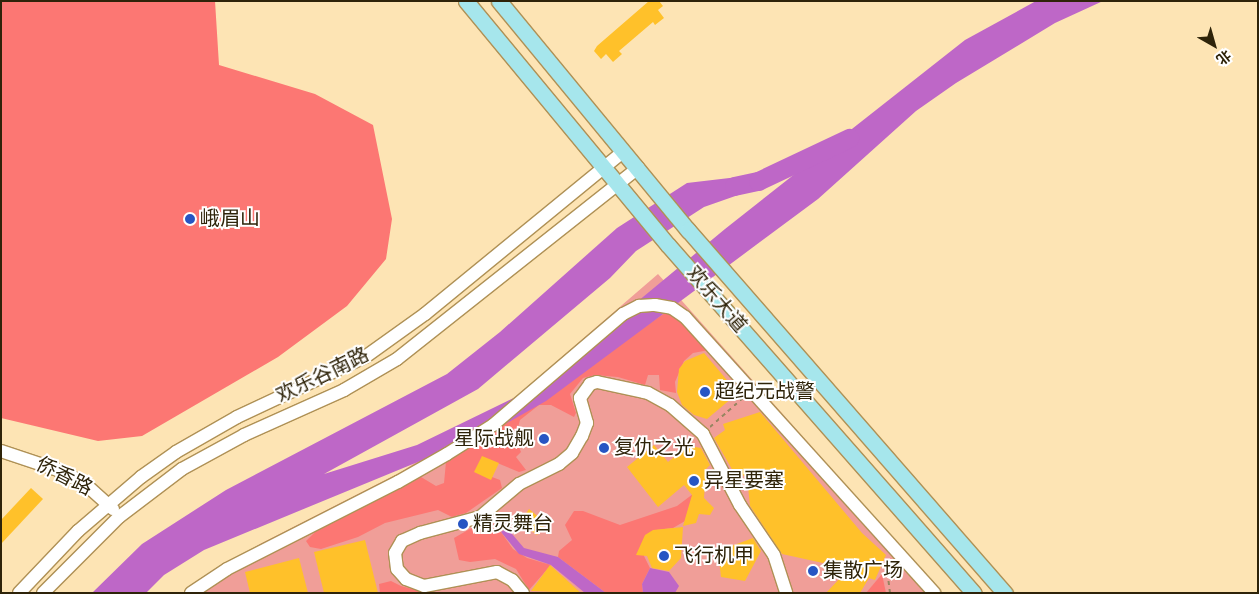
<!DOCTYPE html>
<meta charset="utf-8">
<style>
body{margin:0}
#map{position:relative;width:1259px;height:594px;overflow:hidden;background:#fde4b4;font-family:"Alegreya Sans","Noto Sans SC",sans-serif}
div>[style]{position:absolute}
.green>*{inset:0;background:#f09e98}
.forest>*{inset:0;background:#fc7773}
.water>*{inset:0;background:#be67c7}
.river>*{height:19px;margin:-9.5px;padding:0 9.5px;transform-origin:9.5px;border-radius:9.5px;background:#be67c7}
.building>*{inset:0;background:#ffc12a}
.path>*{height:2px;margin-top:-1px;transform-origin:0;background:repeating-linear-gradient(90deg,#978560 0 4px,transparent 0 8px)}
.roads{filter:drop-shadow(1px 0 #af9156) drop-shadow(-1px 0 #af9156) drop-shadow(0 1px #af9156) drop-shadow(0 -1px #af9156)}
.minor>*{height:12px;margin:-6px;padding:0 6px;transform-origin:6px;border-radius:6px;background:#fff}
.major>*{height:15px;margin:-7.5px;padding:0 7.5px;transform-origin:7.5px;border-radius:7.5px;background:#a6e6ec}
.dots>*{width:14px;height:14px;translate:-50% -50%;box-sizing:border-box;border:2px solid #fff;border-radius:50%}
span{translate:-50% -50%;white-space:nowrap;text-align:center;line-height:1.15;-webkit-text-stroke:4px #fff;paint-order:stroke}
.poi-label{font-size:20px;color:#2e2309}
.left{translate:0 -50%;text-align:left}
.right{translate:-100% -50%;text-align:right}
.street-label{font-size:20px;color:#2e2309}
.frame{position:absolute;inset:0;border:2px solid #2e2309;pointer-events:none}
.north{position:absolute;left:1189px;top:20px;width:50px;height:50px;-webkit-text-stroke:4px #fff;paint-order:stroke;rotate:142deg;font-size:14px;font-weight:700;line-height:20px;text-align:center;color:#2e2309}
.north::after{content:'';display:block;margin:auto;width:18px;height:22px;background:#2e2309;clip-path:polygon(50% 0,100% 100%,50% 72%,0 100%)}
</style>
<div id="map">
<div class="green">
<i style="clip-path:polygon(658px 274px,942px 593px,184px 593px,260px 544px,401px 472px,513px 399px)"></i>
</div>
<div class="forest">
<i style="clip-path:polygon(1px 1px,215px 1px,219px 65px,315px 94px,373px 125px,392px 219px,386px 259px,347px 306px,278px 357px,142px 436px,98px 441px,1px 418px)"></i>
<i style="clip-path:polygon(665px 313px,678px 318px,709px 350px,693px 353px,684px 361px,675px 382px,676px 393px,660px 390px,659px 375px,648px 375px,645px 385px,618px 377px,595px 375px,583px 378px,570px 394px,576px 413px,574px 417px,551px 405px,539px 405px,520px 420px,515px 438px,521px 452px,516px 457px,526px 470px,519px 472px,483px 457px,476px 471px,500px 480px,502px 488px,466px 513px,452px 517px,438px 510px,385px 523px,358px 537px,321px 549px,310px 547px,306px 541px,315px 532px,421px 477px,436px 486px,444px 483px,446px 462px)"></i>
<i style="clip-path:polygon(693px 494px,685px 521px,673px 528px,656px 530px,644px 556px,650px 568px,642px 584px,643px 593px,606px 593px,558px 557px,559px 551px,572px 540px,565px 525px,574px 511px,583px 511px,620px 525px,677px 506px)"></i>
<i style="clip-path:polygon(482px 522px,496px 525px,513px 549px,527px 558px,551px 565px,529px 590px,516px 569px,495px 559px,470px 562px,459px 560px,454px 538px)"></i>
<i style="clip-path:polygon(882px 574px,886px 593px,866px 593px)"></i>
<i style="clip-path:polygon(391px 581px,401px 586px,427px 593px,380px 593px,379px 584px)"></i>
</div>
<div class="water">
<i style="clip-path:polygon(1036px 1px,1103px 1px,1055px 23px,956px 83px,916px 111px,818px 199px,546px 401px,500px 427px,447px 450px,204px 550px,164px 575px,146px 593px,92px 593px,142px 544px,226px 490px,447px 374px,500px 332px,617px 228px,687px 183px,755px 175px,761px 187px,704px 207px,636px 251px,610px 278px,478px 389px,324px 474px,417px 445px,532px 389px,725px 229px,965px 40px)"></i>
<i style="clip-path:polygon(507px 528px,524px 548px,558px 557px,606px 593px,585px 593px,551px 565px,519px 554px,501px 532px)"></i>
<i style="clip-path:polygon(650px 568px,669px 572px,679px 586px,675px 593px,643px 593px,642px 584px)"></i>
</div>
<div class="river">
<i style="left:734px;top:186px;width:25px;rotate:-12deg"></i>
<i style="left:758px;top:181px;width:101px;rotate:-25.3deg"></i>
</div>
<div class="building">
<i style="clip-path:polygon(649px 1px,659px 1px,663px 6px,658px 10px,664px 18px,655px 25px,653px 22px,619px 51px,622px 54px,613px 62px,606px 54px,601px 59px,594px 51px,597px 46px)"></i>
<i style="clip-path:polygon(704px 353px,738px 393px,707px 419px,694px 415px,682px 405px,677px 392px,679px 369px,685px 361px)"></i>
<i style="clip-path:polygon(760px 412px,862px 533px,886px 555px,875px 580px,869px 578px,860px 593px,826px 593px,843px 575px,829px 558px,823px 563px,782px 554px,750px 506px,747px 477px,733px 471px,714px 438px,725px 430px,723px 424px)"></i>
<i style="clip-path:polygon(678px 444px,701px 448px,710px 465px,706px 469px,704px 498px,714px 508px,710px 515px,699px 514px,696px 523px,683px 526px,692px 495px,684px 485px,658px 507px,627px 467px,654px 445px,668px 462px,678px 454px)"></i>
<i style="clip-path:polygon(482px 456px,499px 463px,491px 480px,474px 472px)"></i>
<i style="clip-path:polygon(31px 488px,43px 499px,1px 544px,1px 520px)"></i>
<i style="clip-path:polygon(529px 509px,546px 523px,537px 535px,520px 522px)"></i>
<i style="clip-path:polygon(683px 527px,681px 558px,669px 571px,652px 568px,647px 556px,636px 555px,645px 535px,653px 530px)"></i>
<i style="clip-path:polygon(753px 538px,761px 551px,745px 581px,721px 577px,718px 551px)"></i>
<i style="clip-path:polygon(365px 540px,378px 593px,324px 593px,314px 552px)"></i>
<i style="clip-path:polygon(299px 558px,308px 593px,250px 593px,245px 572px)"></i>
<i style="clip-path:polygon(550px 565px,581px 593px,531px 591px)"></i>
</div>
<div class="path">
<i style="left:710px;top:427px;width:45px;rotate:-41.4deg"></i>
<i style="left:890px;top:593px;width:17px;rotate:-97deg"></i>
<i style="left:888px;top:576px;width:13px;rotate:-67deg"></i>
</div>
<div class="roads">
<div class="minor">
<i style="left:1px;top:451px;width:60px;rotate:18.4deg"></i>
<i style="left:58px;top:470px;width:29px;rotate:27deg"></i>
<i style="left:84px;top:483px;width:39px;rotate:42deg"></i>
<i style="left:19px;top:593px;width:86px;rotate:-46.4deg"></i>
<i style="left:78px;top:531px;width:83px;rotate:-40.6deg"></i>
<i style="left:141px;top:477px;width:43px;rotate:-35.5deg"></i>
<i style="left:176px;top:452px;width:70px;rotate:-29.8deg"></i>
<i style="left:237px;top:417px;width:141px;rotate:-25.1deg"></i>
<i style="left:365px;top:357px;width:74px;rotate:-35.6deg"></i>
<i style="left:425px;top:314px;width:257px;rotate:-39.3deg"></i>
<i style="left:43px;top:593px;width:107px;rotate:-45deg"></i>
<i style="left:119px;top:517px;width:79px;rotate:-37.3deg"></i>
<i style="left:182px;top:469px;width:71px;rotate:-28.7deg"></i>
<i style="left:244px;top:435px;width:110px;rotate:-24.2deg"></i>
<i style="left:344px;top:390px;width:61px;rotate:-30.3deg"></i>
<i style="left:397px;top:359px;width:308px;rotate:-38.4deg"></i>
<i style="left:191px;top:593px;width:43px;rotate:-33.7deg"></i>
<i style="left:227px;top:569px;width:192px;rotate:-27deg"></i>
<i style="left:398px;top:482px;width:56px;rotate:-29.7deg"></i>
<i style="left:447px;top:454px;width:54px;rotate:-32.2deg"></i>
<i style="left:493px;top:425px;width:171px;rotate:-40.5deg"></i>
<i style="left:623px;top:314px;width:18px;rotate:-27deg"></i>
<i style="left:639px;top:306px;width:16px;rotate:-4deg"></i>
<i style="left:655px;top:305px;width:17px;rotate:10deg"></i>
<i style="left:672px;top:308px;width:16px;rotate:35deg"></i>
<i style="left:685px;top:317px;width:372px;rotate:47.9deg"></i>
<i style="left:523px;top:593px;width:17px;rotate:-130deg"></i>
<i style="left:512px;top:580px;width:17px;rotate:-152deg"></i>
<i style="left:497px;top:572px;width:74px;rotate:169.1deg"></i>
<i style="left:424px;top:586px;width:19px;rotate:-159deg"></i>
<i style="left:406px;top:579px;width:13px;rotate:-132deg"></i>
<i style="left:397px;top:569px;width:16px;rotate:-97deg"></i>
<i style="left:395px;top:553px;width:14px;rotate:-60deg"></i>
<i style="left:402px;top:541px;width:20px;rotate:-24deg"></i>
<i style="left:420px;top:533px;width:62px;rotate:-14.9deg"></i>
<i style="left:480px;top:517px;width:51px;rotate:-40.2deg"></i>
<i style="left:519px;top:484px;width:45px;rotate:-26.6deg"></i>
<i style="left:559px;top:464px;width:17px;rotate:-40deg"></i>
<i style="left:572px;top:453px;width:20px;rotate:-60deg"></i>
<i style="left:582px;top:436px;width:14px;rotate:-69deg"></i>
<i style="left:587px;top:423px;width:26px;rotate:-106deg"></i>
<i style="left:580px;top:398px;width:17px;rotate:-54deg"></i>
<i style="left:590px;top:384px;width:7px;rotate:-16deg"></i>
<i style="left:597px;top:382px;width:52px;rotate:12.2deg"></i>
<i style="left:648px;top:393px;width:25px;rotate:29deg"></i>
<i style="left:670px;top:405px;width:44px;rotate:41.3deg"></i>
<i style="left:703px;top:434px;width:80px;rotate:62.5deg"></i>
<i style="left:740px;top:505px;width:60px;rotate:55.8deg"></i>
<i style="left:774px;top:555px;width:40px;rotate:72deg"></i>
</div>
<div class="major">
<i style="left:466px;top:1px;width:317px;rotate:50.4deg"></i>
<i style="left:668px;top:245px;width:463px;rotate:48.7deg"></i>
<i style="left:499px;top:1px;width:297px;rotate:50.5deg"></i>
<i style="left:688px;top:230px;width:482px;rotate:48.9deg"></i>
</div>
</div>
<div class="dots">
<i style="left:190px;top:219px;background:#2755c3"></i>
<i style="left:705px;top:392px;background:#2755c3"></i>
<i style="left:544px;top:439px;background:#2755c3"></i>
<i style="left:604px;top:448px;background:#2755c3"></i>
<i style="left:694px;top:481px;background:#2755c3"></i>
<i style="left:463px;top:524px;background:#2755c3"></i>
<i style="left:664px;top:556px;background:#2755c3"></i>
<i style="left:813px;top:571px;background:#2755c3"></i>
</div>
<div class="poi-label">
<span class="left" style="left:200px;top:219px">峨眉山</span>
<span class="left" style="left:715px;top:392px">超纪元战警</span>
<span class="right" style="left:534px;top:439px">星际战舰</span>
<span class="left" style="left:614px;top:448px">复仇之光</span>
<span class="left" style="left:704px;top:481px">异星要塞</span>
<span class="left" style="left:473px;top:524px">精灵舞台</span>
<span class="left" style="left:674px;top:556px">飞行机甲</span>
<span class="left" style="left:823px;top:571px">集散广场</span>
</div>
<div class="street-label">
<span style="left:716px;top:300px;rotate:49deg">欢乐大道</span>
<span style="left:323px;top:376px;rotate:-26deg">欢乐谷南路</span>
<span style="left:64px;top:477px;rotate:27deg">侨香路</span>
</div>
<div class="frame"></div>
<div class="north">北</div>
</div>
